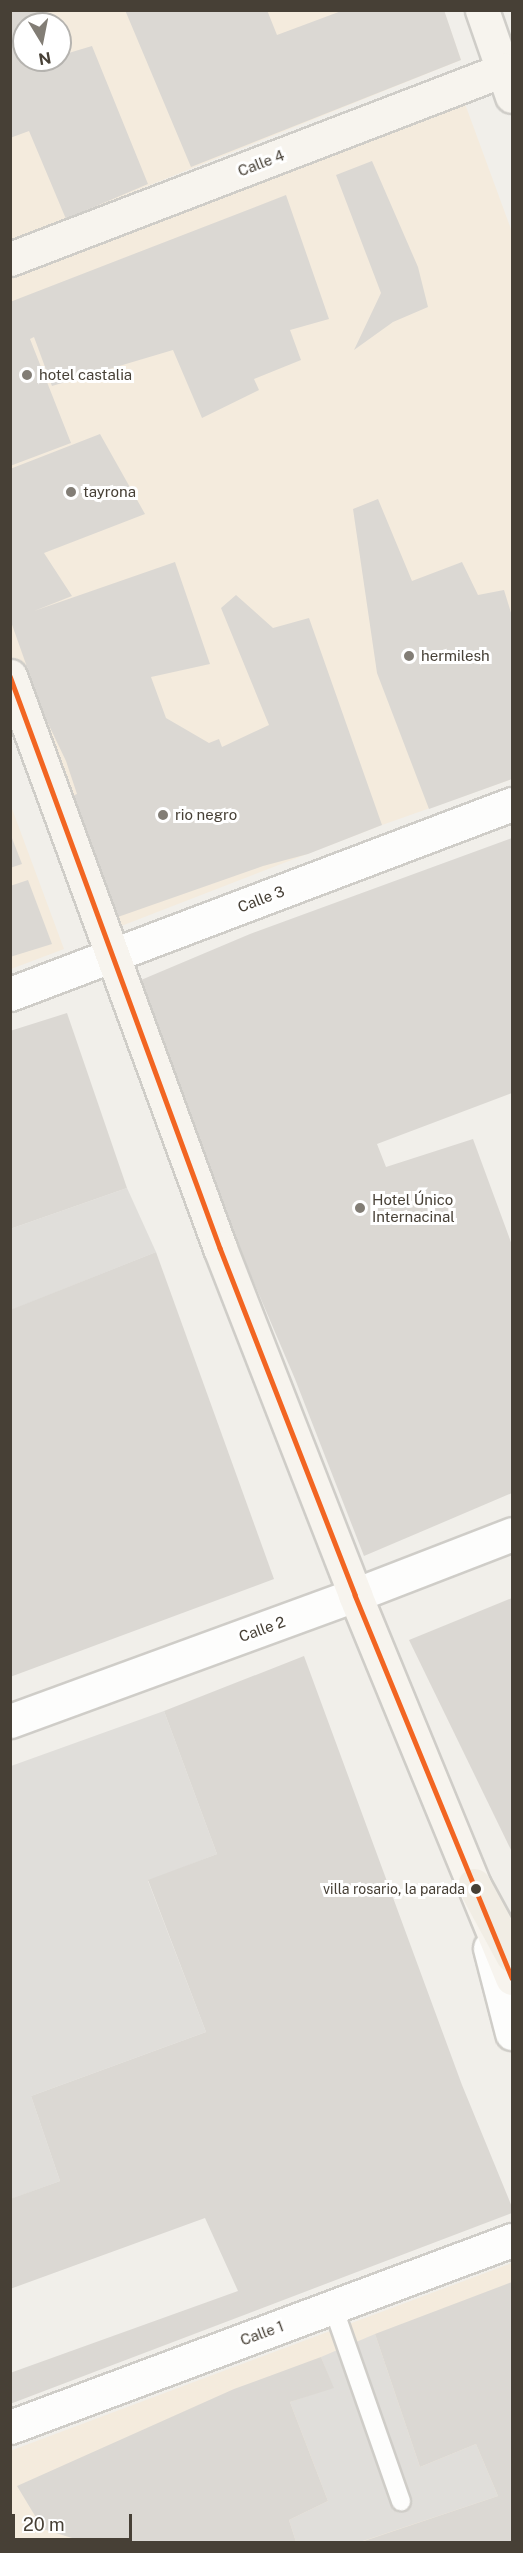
<!DOCTYPE html>
<meta charset="utf-8">
<style>
body{margin:0}
#map{position:relative;width:523px;height:2553px;overflow:hidden;background:#f1efea;font-family:"Public Sans",sans-serif}
div>[style]{position:absolute}
.commercial>*{inset:0;background:#f4ebdd}
.parking>*{inset:0;background:#e0deda}
.building>*{inset:0;background:#dbd8d3}
.roads{filter:drop-shadow(2px 0 #cfcdc8) drop-shadow(-2px 0 #cfcdc8) drop-shadow(0 2px #cfcdc8) drop-shadow(0 -2px #cfcdc8)}
.service>*{height:18px;margin:-9px;padding:0 9px;transform-origin:9px;border-radius:9px;background:#fdfdfc}
.minor>*{height:33px;margin:-16.5px;padding:0 16.5px;transform-origin:16.5px;border-radius:16.5px;background:#fdfdfc}
.secondary>*{height:33px;margin:-16.5px;padding:0 16.5px;transform-origin:16.5px;border-radius:16.5px;background:#f7f4ee}
.primary>*{height:33px;margin:-16.5px;padding:0 16.5px;transform-origin:16.5px;border-radius:16.5px;background:#f1ede4}
.bus-1>*{height:4.5px;margin:-2.25px;padding:0 2.25px;transform-origin:2.25px;border-radius:2.25px;background:#f26522}
.dots>*{width:16px;height:16px;translate:-50% -50%;box-sizing:border-box;border:3px solid #fff;border-radius:50%}
span{translate:-50% -50%;white-space:nowrap;text-align:center;line-height:1.15;-webkit-text-stroke:6px #fff;paint-order:stroke}
.bus-label{font-size:14px;color:#474036}
.right{translate:-100% -50%;text-align:right}
.street-label{font-size:15px;color:#474036}
.poi-label{font-size:15px;color:#474036}
.left{translate:0 -50%;text-align:left}
.frame{position:absolute;inset:0;border:12px solid #474036;pointer-events:none}
.north{position:absolute;left:12px;top:12px;width:60px;height:60px;box-sizing:border-box;background:#fff;border:2px solid #b5b3af;border-radius:50%;rotate:170deg;font-size:16px;font-weight:700;line-height:24px;text-align:center;color:#474036}
.north::after{content:'';display:block;margin:auto;width:21px;height:27px;background:#827d75;clip-path:polygon(50% 0,100% 100%,50% 72%,0 100%)}
.scale{position:absolute;left:12px;top:2514px;width:120px;height:27px;box-sizing:border-box;border:3px solid #474036;border-top:0;padding-left:8px;font-size:18px;line-height:21px;white-space:nowrap;color:#474036;-webkit-text-stroke:4px #fff;paint-order:stroke}
</style>
<div id="map">
<div class="commercial">
<i style="clip-path:polygon(evenodd,11px 11px,444px 11px,461px 60px,11px 241px,11px 11px,24px 24px,60px 24px,60px 60px,24px 60px,24px 24px)"></i>
<i style="clip-path:polygon(464px 101px,512px 232px,512px 779px,382px 825px,98px 935px,11px 701px,11px 277px)"></i>
<i style="clip-path:polygon(11px 806px,64px 949px,11px 969px)"></i>
<i style="clip-path:polygon(512px 2263px,512px 2542px,10px 2541px,10px 2451px)"></i>
</div>
<div class="parking">
<i style="clip-path:polygon(127px 1188px,156px 1252px,11px 1310px,10px 1229px)"></i>
<i style="clip-path:polygon(164px 1711px,217px 1854px,148px 1881px,206px 2032px,31px 2096px,60px 2181px,11px 2199px,11px 1766px)"></i>
<i style="clip-path:polygon(375px 2334px,420px 2467px,476px 2444px,498px 2496px,360px 2542px,296px 2542px,289px 2520px,328px 2501px,290px 2402px,333px 2387px,321px 2357px)"></i>
</div>
<div class="building">
<i style="clip-path:polygon(10px 10px,40px 10px,46px 24px,24px 24px,24px 60px,60px 60px,60px 51px,62px 55px,92px 46px,148px 184px,66px 219px,29px 131px,10px 138px)"></i>
<i style="clip-path:polygon(125px 10px,267px 10px,277px 35px,344px 10px,444px 10px,461px 60px,191px 167px)"></i>
<i style="clip-path:polygon(372px 161px,418px 267px,428px 307px,393px 322px,354px 350px,381px 293px,336px 175px)"></i>
<i style="clip-path:polygon(286px 195px,329px 319px,290px 330px,301px 360px,254px 379px,259px 390px,202px 418px,173px 350px,52px 386px,34px 337px,30px 339px,71px 443px,10px 466px,10px 302px)"></i>
<i style="clip-path:polygon(100px 434px,145px 514px,44px 553px,72px 596px,34px 611px,175px 562px,210px 664px,151px 677px,166px 718px,209px 743px,219px 739px,222px 747px,269px 725px,221px 608px,236px 595px,273px 628px,309px 618px,382px 825px,308px 854px,263px 866px,115px 918px,89px 844px,88px 833px,72px 796px,77px 794px,66px 761px,44px 715px,10px 619px,10px 469px)"></i>
<i style="clip-path:polygon(378px 499px,412px 581px,462px 562px,478px 595px,504px 590px,512px 616px,512px 779px,429px 809px,377px 673px,353px 509px)"></i>
<i style="clip-path:polygon(10px 833px,22px 864px,10px 868px)"></i>
<i style="clip-path:polygon(512px 838px,512px 1093px,377px 1144px,386px 1167px,473px 1139px,512px 1245px,512px 1493px,364px 1556px,295px 1379px,229px 1224px,141px 980px,250px 934px)"></i>
<i style="clip-path:polygon(28px 880px,52px 944px,10px 957px,10px 886px)"></i>
<i style="clip-path:polygon(67px 1013px,127px 1188px,10px 1229px,10px 1031px)"></i>
<i style="clip-path:polygon(156px 1252px,274px 1579px,10px 1677px,10px 1310px)"></i>
<i style="clip-path:polygon(512px 1598px,512px 1852px,409px 1640px)"></i>
<i style="clip-path:polygon(304px 1656px,462px 2085px,512px 2207px,512px 2213px,10px 2404px,10px 2373px,238px 2291px,205px 2218px,10px 2289px,10px 2199px,60px 2181px,31px 2096px,206px 2032px,148px 1880px,217px 1854px,164px 1711px)"></i>
<i style="clip-path:polygon(512px 2282px,512px 2542px,361px 2542px,498px 2496px,476px 2444px,420px 2467px,375px 2334px)"></i>
<i style="clip-path:polygon(321px 2357px,334px 2388px,290px 2402px,328px 2501px,289px 2520px,296px 2542px,85px 2542px,43px 2529px,17px 2486px,234px 2389px)"></i>
</div>
<div class="roads">
<div class="service">
<i style="left:333px;top:2307px;width:206px;rotate:70.7deg"></i>
</div>
<div class="minor">
<i style="left:10px;top:994px;width:537px;rotate:-20.73deg"></i>
<i style="left:10px;top:1721px;width:367px;rotate:-20.1deg"></i>
<i style="left:355px;top:1595px;width:168px;rotate:-21.2deg"></i>
<i style="left:490px;top:1948px;width:88px;rotate:75.5deg"></i>
<i style="left:10px;top:2427px;width:536px;rotate:-20.43deg"></i>
</div>
<div class="secondary">
<i style="left:482px;top:10px;width:91px;rotate:70.8deg"></i>
<i style="left:10px;top:259px;width:528px;rotate:-20.98deg"></i>
<i style="left:10px;top:676px;width:609px;rotate:69.84deg"></i>
<i style="left:220px;top:1248px;width:372px;rotate:68.7deg"></i>
<i style="left:355px;top:1595px;width:414px;rotate:67.7deg"></i>
</div>
<div class="primary">
<i style="left:474px;top:1885px;width:80px;rotate:61.5deg"></i>
</div>
</div>
<div class="bus-1">
<i style="left:10px;top:676px;width:609px;rotate:69.84deg"></i>
<i style="left:220px;top:1248px;width:372px;rotate:68.7deg"></i>
<i style="left:355px;top:1595px;width:414px;rotate:67.7deg"></i>
</div>
<div class="dots">
<i style="left:27px;top:375px;background:#827d75"></i>
<i style="left:71px;top:492px;background:#827d75"></i>
<i style="left:409px;top:656px;background:#827d75"></i>
<i style="left:163px;top:815px;background:#827d75"></i>
<i style="left:360px;top:1208px;background:#827d75"></i>
<i style="left:476px;top:1889px;background:#474036"></i>
</div>
<div class="bus-label">
<span class="right" style="left:465px;top:1889px">villa rosario, la parada</span>
</div>
<div class="street-label">
<span style="left:261px;top:163px;rotate:-21deg">Calle 4</span>
<span style="left:261px;top:899px;rotate:-21deg">Calle 3</span>
<span style="left:262px;top:1629px;rotate:-20deg">Calle 2</span>
<span style="left:262px;top:2333px;rotate:-20deg">Calle 1</span>
</div>
<div class="poi-label">
<span class="left" style="left:39px;top:375px">hotel castalia</span>
<span class="left" style="left:83px;top:492px">tayrona</span>
<span class="left" style="left:421px;top:656px">hermilesh</span>
<span class="left" style="left:175px;top:815px">rio negro</span>
<span class="left" style="left:372px;top:1208px">Hotel Único<br>Internacinal</span>
</div>
<div class="frame"></div>
<div class="north">N</div>
<div class="scale">20 m</div>
</div>
